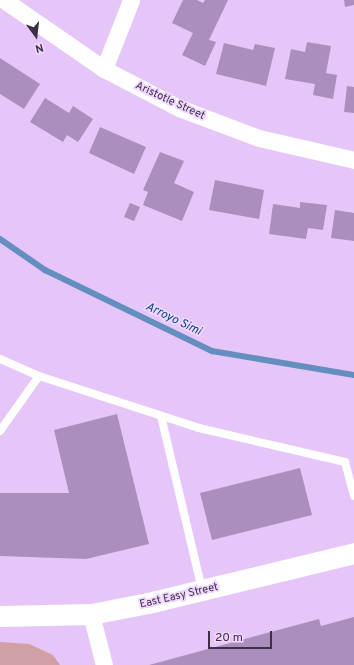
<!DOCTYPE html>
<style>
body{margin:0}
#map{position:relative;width:354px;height:665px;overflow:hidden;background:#e6c6f9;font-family:Overpass,sans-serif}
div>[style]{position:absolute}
.green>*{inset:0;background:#d1a0a4}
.stream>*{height:6px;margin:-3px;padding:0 3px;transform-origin:3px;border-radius:3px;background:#648ebf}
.building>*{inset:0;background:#ac8ebe}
.service>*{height:8px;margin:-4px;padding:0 4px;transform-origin:4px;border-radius:4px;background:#fff}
.minor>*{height:17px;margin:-8.5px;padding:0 8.5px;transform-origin:8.5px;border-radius:8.5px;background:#fff}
.tertiary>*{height:21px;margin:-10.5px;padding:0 10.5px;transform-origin:10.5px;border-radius:10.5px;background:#fff}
span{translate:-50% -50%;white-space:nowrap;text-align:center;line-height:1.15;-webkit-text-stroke:3.5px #f0d6ff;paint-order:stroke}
.street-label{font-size:11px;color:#3c3044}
.water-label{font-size:12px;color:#034481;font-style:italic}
.north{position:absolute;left:16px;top:16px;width:40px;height:40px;-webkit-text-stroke:3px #f0d6ff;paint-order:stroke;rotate:165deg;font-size:11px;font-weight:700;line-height:16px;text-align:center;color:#3c3044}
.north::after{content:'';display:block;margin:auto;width:14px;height:18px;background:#3c3044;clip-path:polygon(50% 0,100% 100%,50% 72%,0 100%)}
.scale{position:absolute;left:208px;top:631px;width:64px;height:18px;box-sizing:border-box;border:2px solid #3c3044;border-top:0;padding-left:5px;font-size:12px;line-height:14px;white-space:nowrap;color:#3c3044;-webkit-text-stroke:3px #f0d6ff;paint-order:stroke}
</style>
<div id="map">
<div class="green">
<i style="clip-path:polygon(0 642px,29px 644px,53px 655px,60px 665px,0 665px)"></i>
</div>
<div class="stream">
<i style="left:0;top:239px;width:55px;rotate:34.6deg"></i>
<i style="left:45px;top:270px;width:186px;rotate:25.9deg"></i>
<i style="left:212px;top:351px;width:144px;rotate:9.6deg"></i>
</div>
<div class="building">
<i style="clip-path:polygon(183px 0,197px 0,203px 3px,205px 0,228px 0,209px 40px,216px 42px,205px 66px,182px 55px,193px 33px,172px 23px)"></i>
<i style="clip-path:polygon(344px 0,354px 0,354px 5px,345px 7px)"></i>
<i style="clip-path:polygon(307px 42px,331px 46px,326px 73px,337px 75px,333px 99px,313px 95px,315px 84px,285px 79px,291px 49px,305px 52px)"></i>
<i style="clip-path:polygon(224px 43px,253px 50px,255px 44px,275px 48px,266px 86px,216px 74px)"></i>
<i style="clip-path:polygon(0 58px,40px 84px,24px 109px,0 94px)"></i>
<i style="clip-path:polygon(347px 86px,354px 87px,354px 113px,344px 112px)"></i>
<i style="clip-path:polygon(45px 98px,69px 113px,73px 106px,93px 119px,78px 142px,67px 135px,63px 142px,30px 122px)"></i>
<i style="clip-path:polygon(100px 127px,146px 147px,134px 174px,89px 153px)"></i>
<i style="clip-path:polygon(160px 152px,184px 161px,174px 183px,194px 192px,182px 221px,143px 205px,148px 192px,143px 190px)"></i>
<i style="clip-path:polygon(215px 180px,264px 190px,259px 219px,209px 210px)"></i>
<i style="clip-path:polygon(300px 202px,327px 205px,323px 230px,308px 228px,306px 239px,269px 234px,273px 204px,300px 208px)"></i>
<i style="clip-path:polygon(130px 203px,140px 207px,134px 221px,124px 217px)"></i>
<i style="clip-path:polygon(335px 210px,354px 213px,354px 241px,331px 238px)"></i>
<i style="clip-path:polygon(117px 414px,149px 544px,86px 559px,0 556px,0 493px,69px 493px,54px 430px)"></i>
<i style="clip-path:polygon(300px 468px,312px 515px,212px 540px,200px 493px)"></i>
<i style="clip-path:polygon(354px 617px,354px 665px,149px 665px,319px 619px,321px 626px)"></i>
</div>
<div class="service">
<i style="left:0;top:359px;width:43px;rotate:23.6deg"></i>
<i style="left:161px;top:416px;width:178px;rotate:76.7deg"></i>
<i style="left:0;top:431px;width:67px;rotate:-54.7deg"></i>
<i style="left:39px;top:376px;width:168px;rotate:18deg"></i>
<i style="left:199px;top:428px;width:150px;rotate:13.1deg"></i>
<i style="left:345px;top:462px;width:35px;rotate:75deg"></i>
</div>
<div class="minor">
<i style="left:4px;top:0;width:121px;rotate:34.6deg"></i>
<i style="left:104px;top:69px;width:85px;rotate:27.5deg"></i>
<i style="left:179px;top:108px;width:85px;rotate:20.6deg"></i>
<i style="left:259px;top:138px;width:98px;rotate:13deg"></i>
<i style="left:104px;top:69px;width:74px;rotate:-68.6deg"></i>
<i style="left:91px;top:614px;width:53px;rotate:75.7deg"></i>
</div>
<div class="tertiary">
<i style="left:0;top:616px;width:91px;rotate:-1.3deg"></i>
<i style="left:91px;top:614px;width:58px;rotate:-10.9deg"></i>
<i style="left:148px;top:603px;width:212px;rotate:-13.6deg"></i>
</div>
<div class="street-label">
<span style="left:170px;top:101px;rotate:25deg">Aristotle Street</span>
<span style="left:179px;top:596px;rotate:-13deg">East Easy Street</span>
</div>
<div class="water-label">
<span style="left:173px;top:320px;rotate:26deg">Arroyo Simi</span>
</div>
<div class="north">N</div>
<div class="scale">20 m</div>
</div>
